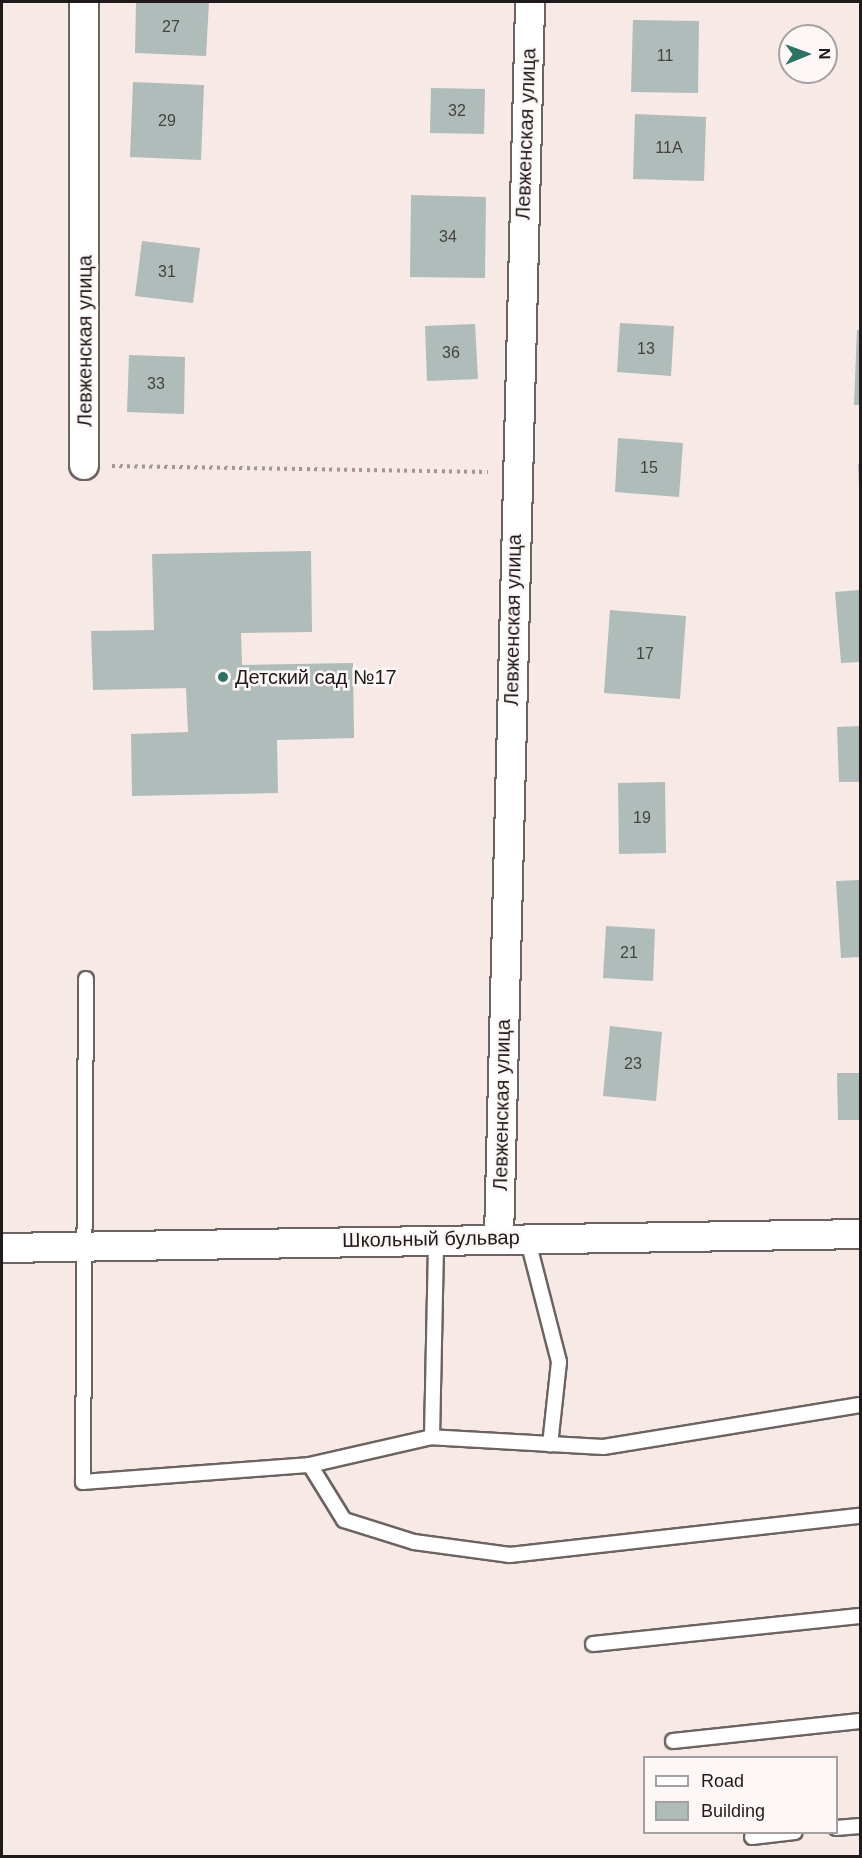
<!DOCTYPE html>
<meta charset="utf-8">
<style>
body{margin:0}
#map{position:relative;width:862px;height:1858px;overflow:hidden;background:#f6e9e6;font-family:Arial,sans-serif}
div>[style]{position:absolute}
.building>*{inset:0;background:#b0bcb9}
.path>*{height:4px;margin-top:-2px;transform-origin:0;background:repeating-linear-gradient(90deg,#a19795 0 3px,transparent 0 7.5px)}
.roads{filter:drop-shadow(2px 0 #6d6360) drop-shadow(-2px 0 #6d6360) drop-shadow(0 2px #6d6360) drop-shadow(0 -2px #6d6360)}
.lane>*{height:14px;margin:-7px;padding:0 7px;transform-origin:7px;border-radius:7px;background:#fff}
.street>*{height:28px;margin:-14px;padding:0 14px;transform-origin:14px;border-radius:14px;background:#fff}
.dots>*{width:16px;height:16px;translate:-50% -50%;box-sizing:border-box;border:3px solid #fdf8f7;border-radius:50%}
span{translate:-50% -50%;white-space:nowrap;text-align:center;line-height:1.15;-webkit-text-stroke:5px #fdf8f7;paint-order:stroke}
.number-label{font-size:16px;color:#444342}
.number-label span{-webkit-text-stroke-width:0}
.street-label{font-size:20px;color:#201b1a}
.poi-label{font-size:20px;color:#201b1a}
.left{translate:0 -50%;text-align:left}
.frame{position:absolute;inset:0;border:3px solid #201b1a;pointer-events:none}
.legend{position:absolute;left:643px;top:1756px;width:195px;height:78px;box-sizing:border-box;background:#fdf8f7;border:2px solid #a5a09f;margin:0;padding:8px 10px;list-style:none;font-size:18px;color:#201b1a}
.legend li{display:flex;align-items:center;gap:12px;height:30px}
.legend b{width:30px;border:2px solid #a5a09f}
.north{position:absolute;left:778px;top:24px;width:60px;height:60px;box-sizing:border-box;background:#fdf8f7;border:2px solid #a5a09f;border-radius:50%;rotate:89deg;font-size:16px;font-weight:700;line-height:24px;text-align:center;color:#201b1a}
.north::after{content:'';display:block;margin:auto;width:21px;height:27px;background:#2f7366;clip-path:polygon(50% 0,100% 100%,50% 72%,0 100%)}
</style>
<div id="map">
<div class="building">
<i style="clip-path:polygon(136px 2px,209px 2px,206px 56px,135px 53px)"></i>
<i style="clip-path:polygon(633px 20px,699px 21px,698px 93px,631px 92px)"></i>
<i style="clip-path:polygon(133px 82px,204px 85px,201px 160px,130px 157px)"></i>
<i style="clip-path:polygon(431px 88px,485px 89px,484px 134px,430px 133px)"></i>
<i style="clip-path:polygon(635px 114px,706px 117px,704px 181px,633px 179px)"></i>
<i style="clip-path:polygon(411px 195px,486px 197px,485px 278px,410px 277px)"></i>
<i style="clip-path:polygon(142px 241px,200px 248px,193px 303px,135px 296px)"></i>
<i style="clip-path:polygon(620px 323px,674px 326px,671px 376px,617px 372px)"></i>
<i style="clip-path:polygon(475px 324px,478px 379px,427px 381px,425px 326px)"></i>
<i style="clip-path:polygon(857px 330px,860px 330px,860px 405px,854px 405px)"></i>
<i style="clip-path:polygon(129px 355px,185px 357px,184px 414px,127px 412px)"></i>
<i style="clip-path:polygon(618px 438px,683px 443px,679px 497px,615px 492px)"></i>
<i style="clip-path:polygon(858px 464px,860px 464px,860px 487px,859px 487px)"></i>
<i style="clip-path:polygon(311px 551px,312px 632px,241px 633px,242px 665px,353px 663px,354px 738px,277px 740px,278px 793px,132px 796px,131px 734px,188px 732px,186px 688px,93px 690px,91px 631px,154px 630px,152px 554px)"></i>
<i style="clip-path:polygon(860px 590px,860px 662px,841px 663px,835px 592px)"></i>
<i style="clip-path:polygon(610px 610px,686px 616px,680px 699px,604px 693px)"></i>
<i style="clip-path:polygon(860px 726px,860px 782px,839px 782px,837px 727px)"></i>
<i style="clip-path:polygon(665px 782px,666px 853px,619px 854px,618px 783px)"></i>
<i style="clip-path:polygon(860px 880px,860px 957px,841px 958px,836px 881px)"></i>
<i style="clip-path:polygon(606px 926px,655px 929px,653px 981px,603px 978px)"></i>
<i style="clip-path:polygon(610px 1026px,662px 1032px,656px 1101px,603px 1096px)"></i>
<i style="clip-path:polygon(837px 1073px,860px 1073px,860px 1120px,838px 1120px)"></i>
</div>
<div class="path">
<i style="left:112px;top:466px;width:376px;rotate:0.9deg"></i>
</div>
<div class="roads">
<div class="lane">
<i style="left:86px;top:979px;width:503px;rotate:90.34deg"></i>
<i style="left:83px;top:1482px;width:228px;rotate:-4.3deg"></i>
<i style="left:527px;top:1237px;width:129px;rotate:75.6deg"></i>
<i style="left:559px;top:1362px;width:83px;rotate:96.2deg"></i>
<i style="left:860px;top:1405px;width:260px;rotate:170.7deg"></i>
<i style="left:603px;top:1447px;width:171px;rotate:-176.7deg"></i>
<i style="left:432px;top:1437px;width:125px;rotate:167.1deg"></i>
<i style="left:310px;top:1465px;width:65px;rotate:58.3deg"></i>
<i style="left:344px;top:1520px;width:73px;rotate:17.4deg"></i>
<i style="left:414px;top:1542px;width:97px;rotate:7.7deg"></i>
<i style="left:510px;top:1555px;width:352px;rotate:-6.4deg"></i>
<i style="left:432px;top:1437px;width:198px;rotate:-88.8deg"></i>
<i style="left:593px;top:1644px;width:268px;rotate:-6deg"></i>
<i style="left:673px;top:1741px;width:188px;rotate:-6.1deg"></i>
<i style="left:836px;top:1828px;width:24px;rotate:-5deg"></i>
<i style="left:752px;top:1837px;width:43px;rotate:-6.6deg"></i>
</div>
<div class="street">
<i style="left:84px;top:2px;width:463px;rotate:90deg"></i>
<i style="left:499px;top:1238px;width:1236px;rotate:-88.56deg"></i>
<i style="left:2px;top:1248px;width:858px;rotate:-0.93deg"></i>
</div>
</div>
<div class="dots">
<i style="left:223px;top:677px;background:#2f7366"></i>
</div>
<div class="number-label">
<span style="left:171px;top:27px">27</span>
<span style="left:665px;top:56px">11</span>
<span style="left:457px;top:111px">32</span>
<span style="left:167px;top:121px">29</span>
<span style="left:669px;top:148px">11А</span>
<span style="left:448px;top:237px">34</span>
<span style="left:167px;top:272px">31</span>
<span style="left:646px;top:349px">13</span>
<span style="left:451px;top:353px">36</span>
<span style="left:156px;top:384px">33</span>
<span style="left:649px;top:468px">15</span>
<span style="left:645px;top:654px">17</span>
<span style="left:642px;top:818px">19</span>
<span style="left:629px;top:953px">21</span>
<span style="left:633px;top:1064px">23</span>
</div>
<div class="street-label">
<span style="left:526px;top:134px;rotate:-88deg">Левженская улица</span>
<span style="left:85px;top:341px;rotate:-90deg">Левженская улица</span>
<span style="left:513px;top:620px;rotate:-89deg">Левженская улица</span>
<span style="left:502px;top:1105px;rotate:-89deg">Левженская улица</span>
<span style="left:431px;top:1239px;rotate:-1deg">Школьный бульвар</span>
</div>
<div class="poi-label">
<span class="left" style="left:235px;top:677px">Детский сад №17</span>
</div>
<div class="frame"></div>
<ul class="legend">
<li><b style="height:8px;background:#fff"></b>Road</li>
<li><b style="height:16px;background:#b0bcb9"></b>Building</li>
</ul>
<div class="north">N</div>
</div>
